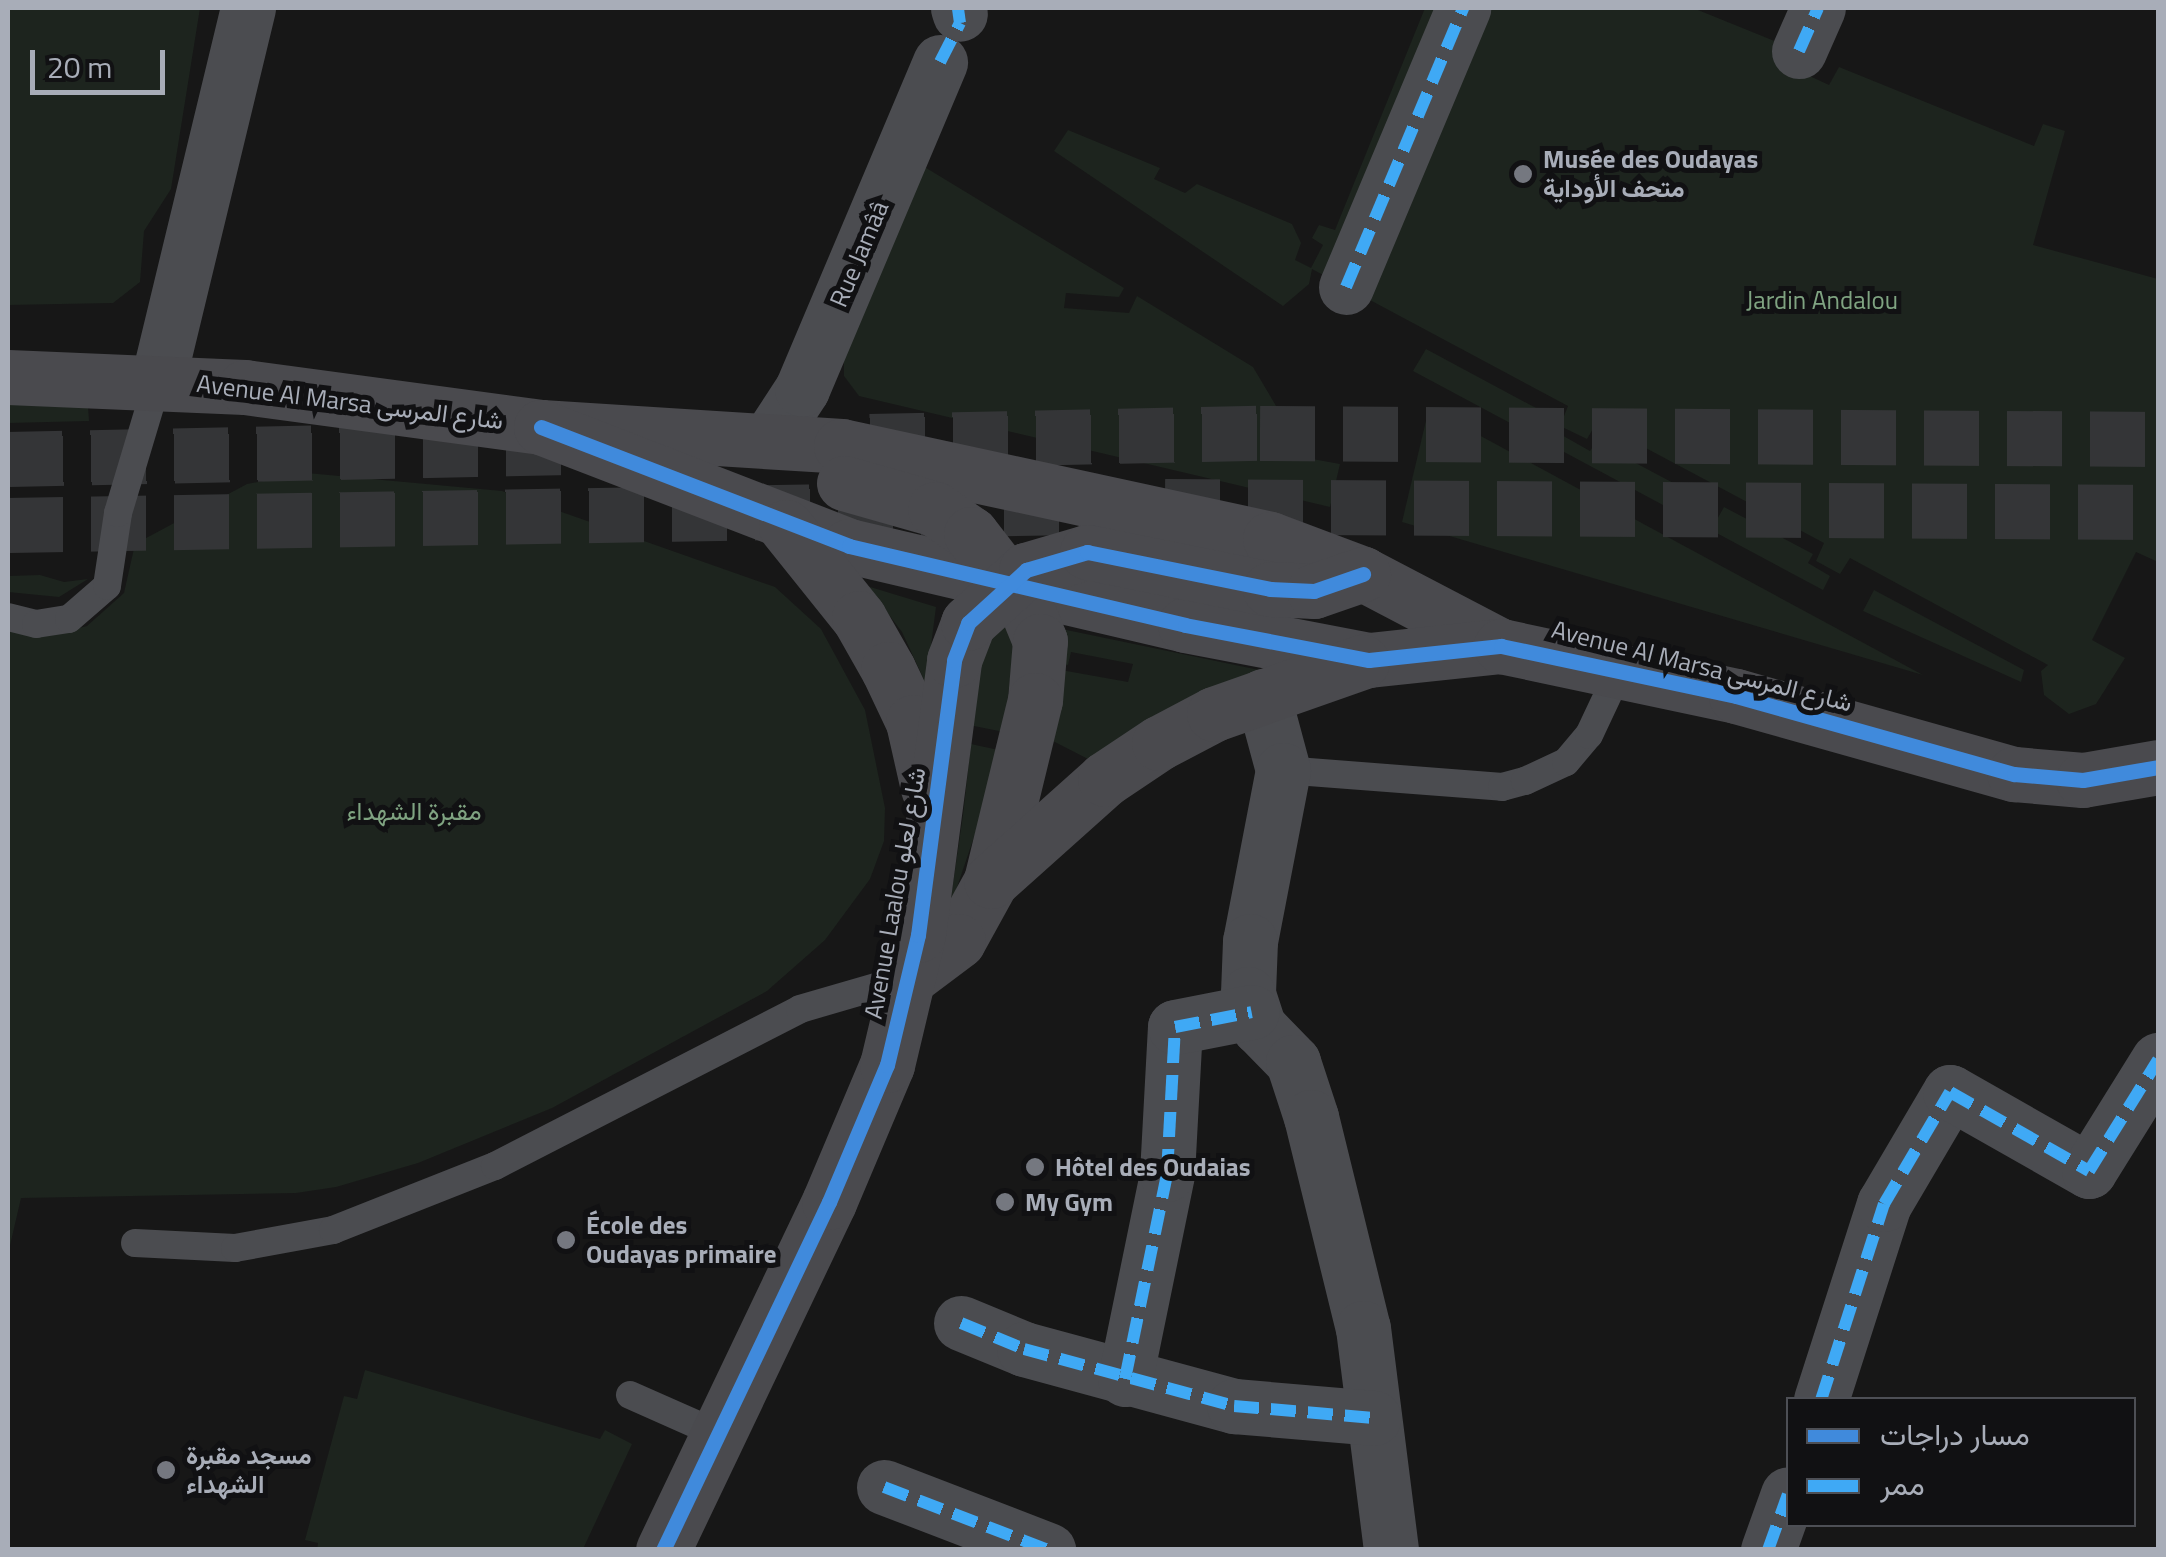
<!DOCTYPE html>
<meta charset="utf-8">
<style>
body{margin:0}
#map{position:relative;width:2166px;height:1557px;overflow:hidden;background:#171717;font-family:"Titillium Web",Vazirmatn,sans-serif}
div>[style]{position:absolute}
.green>*{inset:0;background:#1d241e}
.primary-tunnel>*{height:55px;margin-top:-27.5px;transform-origin:0;background:repeating-linear-gradient(90deg,#343537 0 55px,transparent 0 83px)}
.lane>*{height:28px;margin:-14px;padding:0 14px;transform-origin:14px;border-radius:14px;background:#4b4c50}
.street>*{height:55px;margin:-27.5px;padding:0 27.5px;transform-origin:27.5px;border-radius:27.5px;background:#4b4c50}
.secondary>*{height:55px;margin:-27.5px;padding:0 27.5px;transform-origin:27.5px;border-radius:27.5px;background:#4a4a4e}
.quiet>*{height:12px;margin-top:-6px;transform-origin:0;background:repeating-linear-gradient(90deg,#3fa9f5 0 25px,transparent 0 37px)}
.cycleway>*{height:15px;margin:-7.5px;padding:0 7.5px;transform-origin:7.5px;border-radius:7.5px;background:#408adc}
.dots>*{width:28px;height:28px;translate:-50% -50%;box-sizing:border-box;border:5px solid #111113;border-radius:50%}
span{translate:-50% -50%;white-space:nowrap;text-align:center;line-height:1.15;-webkit-text-stroke:10px #111113;paint-order:stroke}
.poi-label{font-size:25px;color:#a8adb8;font-weight:700}
.left{translate:0 -50%;text-align:left}
.street-label{font-size:25px;color:#a8adb8}
.park-label{font-size:25px;color:#7fa381}
.frame{position:absolute;inset:0;border:10px solid #a8adb8;pointer-events:none}
.legend{position:absolute;left:1786px;top:1397px;width:350px;height:130px;box-sizing:border-box;background:#111113;border:2px solid #4d4f55;margin:0;padding:12px 18px;list-style:none;font-size:30px;color:#a8adb8}
.legend li{display:flex;align-items:center;gap:20px;height:50px}
.legend b{width:50px;border:2px solid #4d4f55}
.scale{position:absolute;left:30px;top:50px;width:135px;height:45px;box-sizing:border-box;border:5px solid #a8adb8;border-top:0;padding-left:12px;font-size:30px;line-height:35px;white-space:nowrap;color:#a8adb8;-webkit-text-stroke:8px #111113;paint-order:stroke}
</style>
<div id="map">
<div class="green">
<i style="clip-path:polygon(8px 8px,200px 8px,171px 189px,144px 231px,140px 282px,113px 303px,8px 305px)"></i>
<i style="clip-path:polygon(1425px 8px,1693px 8px,1809px 55px,1801px 72px,1829px 85px,1839px 67px,2034px 146px,2043px 124px,2065px 131px,2033px 245px,2158px 279px,2158px 562px,2136px 552px,2092px 640px,2125px 658px,2096px 704px,2069px 714px,2044px 695px,2041px 671px,2048px 665px,1850px 558px,1840px 574px,1816px 561px,1824px 543px,1597px 422px,1587px 439px,1560px 426px,1568px 406px,1312px 269px,1309px 284px,1283px 306px,1054px 151px,1068px 130px,1160px 168px,1154px 179px,1185px 193px,1197px 184px,1292px 224px,1301px 243px,1295px 260px,1311px 268px,1323px 245px,1312px 238px,1319px 225px,1335px 230px)"></i>
<i style="clip-path:polygon(923px 166px,1124px 288px,1119px 297px,1066px 293px,1064px 308px,1129px 313px,1137px 296px,1253px 367px,1307px 458px,1340px 464px,1330px 507px,859px 396px,844px 376px,844px 351px)"></i>
<i style="clip-path:polygon(1426px 349px,1549px 415px,1544px 425px,1590px 451px,1596px 442px,1679px 486px,1676px 512px,1413px 371px)"></i>
<i style="clip-path:polygon(8px 402px,88px 406px,89px 421px,8px 423px)"></i>
<i style="clip-path:polygon(1429px 408px,1923px 675px,1402px 522px)"></i>
<i style="clip-path:polygon(307px 473px,502px 491px,775px 587px,821px 629px,865px 710px,885px 808px,884px 841px,870px 879px,825px 940px,767px 991px,552px 1108px,418px 1163px,336px 1187px,296px 1193px,21px 1198px,8px 1254px,8px 631px,48px 636px,87px 626px,124px 593px,135px 544px,247px 484px)"></i>
<i style="clip-path:polygon(1724px 507px,1813px 554px,1808px 563px,1830px 576px,1823px 590px,1711px 530px)"></i>
<i style="clip-path:polygon(40px 575px,64px 582px,88px 579px,59px 597px,8px 592px,8px 576px)"></i>
<i style="clip-path:polygon(867px 586px,936px 607px,926px 684px,902px 632px)"></i>
<i style="clip-path:polygon(1874px 590px,2024px 670px,2021px 682px,1863px 611px)"></i>
<i style="clip-path:polygon(1005px 625px,1015px 635px,1004px 732px,969px 725px,977px 653px)"></i>
<i style="clip-path:polygon(1057px 628px,1264px 671px,1090px 760px,1049px 739px,1061px 670px,1128px 682px,1133px 664px,1071px 652px,1068px 665px,1061px 664px)"></i>
<i style="clip-path:polygon(971px 744px,1003px 751px,949px 911px,963px 815px)"></i>
<i style="clip-path:polygon(365px 1370px,600px 1439px,605px 1430px,632px 1444px,583px 1549px,317px 1550px,318px 1543px,305px 1540px,344px 1396px,357px 1399px)"></i>
</div>
<div class="primary-tunnel">
<i style="left:870px;top:441px;width:390px;rotate:-1.2deg"></i>
<i style="left:1260px;top:433px;width:898px;rotate:0.38deg"></i>
<i style="left:8px;top:459px;width:561px;rotate:-1.23deg"></i>
<i style="left:1165px;top:506px;width:993px;rotate:0.35deg"></i>
<i style="left:8px;top:525px;width:1066px;rotate:-0.97deg"></i>
</div>
<div class="lane">
<i style="left:8px;top:617px;width:29px;rotate:14deg"></i>
<i style="left:36px;top:624px;width:33px;rotate:-9deg"></i>
<i style="left:69px;top:619px;width:50px;rotate:-41deg"></i>
<i style="left:107px;top:586px;width:74px;rotate:-81.4deg"></i>
<i style="left:118px;top:513px;width:139px;rotate:-73.3deg"></i>
<i style="left:1283px;top:770px;width:220px;rotate:4.4deg"></i>
<i style="left:1502px;top:787px;width:24px;rotate:-15deg"></i>
<i style="left:1525px;top:781px;width:45px;rotate:-24.9deg"></i>
<i style="left:1566px;top:762px;width:35px;rotate:-50deg"></i>
<i style="left:1589px;top:735px;width:75px;rotate:-64.8deg"></i>
<i style="left:135px;top:1243px;width:100px;rotate:2.9deg"></i>
<i style="left:235px;top:1248px;width:100px;rotate:-10.4deg"></i>
<i style="left:333px;top:1230px;width:174px;rotate:-21.6deg"></i>
<i style="left:495px;top:1166px;width:343px;rotate:-27.2deg"></i>
<i style="left:800px;top:1009px;width:115px;rotate:-16.2deg"></i>
<i style="left:630px;top:1395px;width:96px;rotate:23.9deg"></i>
</div>
<div class="street">
<i style="left:958px;top:8px;width:6px;rotate:72deg"></i>
<i style="left:1799px;top:51px;width:47px;rotate:-66.2deg"></i>
<i style="left:1346px;top:287px;width:303px;rotate:-67.2deg"></i>
<i style="left:158px;top:380px;width:383px;rotate:-76.4deg"></i>
<i style="left:768px;top:441px;width:62px;rotate:-56.8deg"></i>
<i style="left:802px;top:389px;width:355px;rotate:-67.1deg"></i>
<i style="left:1263px;top:696px;width:77px;rotate:74.9deg"></i>
<i style="left:1283px;top:770px;width:174px;rotate:100.9deg"></i>
<i style="left:1250px;top:941px;width:53px;rotate:92.2deg"></i>
<i style="left:1248px;top:994px;width:35px;rotate:72deg"></i>
<i style="left:1259px;top:1027px;width:49px;rotate:45.8deg"></i>
<i style="left:1293px;top:1062px;width:58px;rotate:71.9deg"></i>
<i style="left:1311px;top:1117px;width:217px;rotate:76.2deg"></i>
<i style="left:1363px;top:1328px;width:224px;rotate:82.8deg"></i>
<i style="left:961px;top:1323px;width:68px;rotate:22.4deg"></i>
<i style="left:1024px;top:1349px;width:218px;rotate:15.2deg"></i>
<i style="left:1234px;top:1406px;width:140px;rotate:4.9deg"></i>
<i style="left:1125px;top:1379px;width:209px;rotate:-78.4deg"></i>
<i style="left:1167px;top:1174px;width:147px;rotate:-86.9deg"></i>
<i style="left:1175px;top:1027px;width:78px;rotate:-11deg"></i>
<i style="left:1821px;top:1400px;width:206px;rotate:-72.2deg"></i>
<i style="left:1884px;top:1204px;width:130px;rotate:-59.5deg"></i>
<i style="left:1950px;top:1092px;width:160px;rotate:29.6deg"></i>
<i style="left:2089px;top:1171px;width:131px;rotate:-58.1deg"></i>
<i style="left:884px;top:1487px;width:176px;rotate:21deg"></i>
<i style="left:1768px;top:1550px;width:59px;rotate:-70.3deg"></i>
</div>
<div class="secondary">
<i style="left:8px;top:377px;width:237px;rotate:2.4deg"></i>
<i style="left:245px;top:387px;width:299px;rotate:7.7deg"></i>
<i style="left:541px;top:427px;width:301px;rotate:3.6deg"></i>
<i style="left:841px;top:446px;width:439px;rotate:12.2deg"></i>
<i style="left:1270px;top:539px;width:99px;rotate:20.6deg"></i>
<i style="left:1363px;top:574px;width:156px;rotate:27.6deg"></i>
<i style="left:541px;top:427px;width:330px;rotate:21.1deg"></i>
<i style="left:849px;top:546px;width:345px;rotate:13.2deg"></i>
<i style="left:1185px;top:625px;width:187px;rotate:10.8deg"></i>
<i style="left:1369px;top:660px;width:133px;rotate:-6.1deg"></i>
<i style="left:1501px;top:646px;width:240px;rotate:12deg"></i>
<i style="left:1736px;top:696px;width:289px;rotate:15.7deg"></i>
<i style="left:2014px;top:774px;width:69px;rotate:5deg"></i>
<i style="left:2083px;top:780px;width:76px;rotate:-9.8deg"></i>
<i style="left:844px;top:483px;width:95px;rotate:15.9deg"></i>
<i style="left:935px;top:509px;width:44px;rotate:34.8deg"></i>
<i style="left:971px;top:534px;width:86px;rotate:52.1deg"></i>
<i style="left:1024px;top:602px;width:42px;rotate:67.7deg"></i>
<i style="left:1040px;top:641px;width:59px;rotate:94.8deg"></i>
<i style="left:1035px;top:700px;width:186px;rotate:103.7deg"></i>
<i style="left:991px;top:881px;width:68px;rotate:118.8deg"></i>
<i style="left:958px;top:941px;width:60px;rotate:143.1deg"></i>
<i style="left:786px;top:527px;width:117px;rotate:51.3deg"></i>
<i style="left:859px;top:618px;width:59px;rotate:60.4deg"></i>
<i style="left:888px;top:669px;width:59px;rotate:64.7deg"></i>
<i style="left:913px;top:722px;width:68px;rotate:77.2deg"></i>
<i style="left:991px;top:881px;width:153px;rotate:-41.8deg"></i>
<i style="left:1105px;top:779px;width:65px;rotate:-33.7deg"></i>
<i style="left:1159px;top:743px;width:62px;rotate:-27.8deg"></i>
<i style="left:1214px;top:714px;width:157px;rotate:-19.4deg"></i>
<i style="left:663px;top:1550px;width:386px;rotate:-64.5deg"></i>
<i style="left:829px;top:1202px;width:149px;rotate:-67.1deg"></i>
<i style="left:887px;top:1065px;width:134px;rotate:-76.6deg"></i>
<i style="left:918px;top:935px;width:277px;rotate:-82.5deg"></i>
<i style="left:954px;top:660px;width:40px;rotate:-69deg"></i>
<i style="left:968px;top:623px;width:79px;rotate:-42.4deg"></i>
<i style="left:1026px;top:570px;width:64px;rotate:-16.4deg"></i>
<i style="left:1087px;top:552px;width:187px;rotate:11.4deg"></i>
<i style="left:1270px;top:589px;width:44px;rotate:2.6deg"></i>
<i style="left:1314px;top:591px;width:52px;rotate:-19.1deg"></i>
</div>
<div class="quiet">
<i style="left:1799px;top:51px;width:47px;rotate:-66.2deg"></i>
<i style="left:940px;top:62px;width:44px;rotate:-62.9deg"></i>
<i style="left:960px;top:23px;width:15px;rotate:-98deg"></i>
<i style="left:1346px;top:287px;width:303px;rotate:-67.2deg"></i>
<i style="left:961px;top:1323px;width:68px;rotate:22.4deg"></i>
<i style="left:1024px;top:1349px;width:218px;rotate:15.2deg"></i>
<i style="left:1234px;top:1406px;width:140px;rotate:4.9deg"></i>
<i style="left:1125px;top:1379px;width:209px;rotate:-78.4deg"></i>
<i style="left:1167px;top:1174px;width:147px;rotate:-86.9deg"></i>
<i style="left:1175px;top:1027px;width:78px;rotate:-11deg"></i>
<i style="left:1821px;top:1400px;width:206px;rotate:-72.2deg"></i>
<i style="left:1884px;top:1204px;width:130px;rotate:-59.5deg"></i>
<i style="left:1950px;top:1092px;width:160px;rotate:29.6deg"></i>
<i style="left:2089px;top:1171px;width:131px;rotate:-58.1deg"></i>
<i style="left:884px;top:1487px;width:176px;rotate:21deg"></i>
<i style="left:1768px;top:1550px;width:59px;rotate:-70.3deg"></i>
</div>
<div class="cycleway">
<i style="left:541px;top:427px;width:330px;rotate:21.1deg"></i>
<i style="left:849px;top:546px;width:345px;rotate:13.2deg"></i>
<i style="left:1185px;top:625px;width:187px;rotate:10.8deg"></i>
<i style="left:1369px;top:660px;width:133px;rotate:-6.1deg"></i>
<i style="left:1501px;top:646px;width:240px;rotate:12deg"></i>
<i style="left:1736px;top:696px;width:289px;rotate:15.7deg"></i>
<i style="left:2014px;top:774px;width:69px;rotate:5deg"></i>
<i style="left:2083px;top:780px;width:76px;rotate:-9.8deg"></i>
<i style="left:663px;top:1550px;width:386px;rotate:-64.5deg"></i>
<i style="left:829px;top:1202px;width:149px;rotate:-67.1deg"></i>
<i style="left:887px;top:1065px;width:134px;rotate:-76.6deg"></i>
<i style="left:918px;top:935px;width:277px;rotate:-82.5deg"></i>
<i style="left:954px;top:660px;width:40px;rotate:-69deg"></i>
<i style="left:968px;top:623px;width:79px;rotate:-42.4deg"></i>
<i style="left:1026px;top:570px;width:64px;rotate:-16.4deg"></i>
<i style="left:1087px;top:552px;width:187px;rotate:11.4deg"></i>
<i style="left:1270px;top:589px;width:44px;rotate:2.6deg"></i>
<i style="left:1314px;top:591px;width:52px;rotate:-19.1deg"></i>
</div>
<div class="dots">
<i style="left:1523px;top:174px;background:#757880"></i>
<i style="left:1035px;top:1167px;background:#757880"></i>
<i style="left:1005px;top:1202px;background:#757880"></i>
<i style="left:566px;top:1240px;background:#757880"></i>
<i style="left:166px;top:1470px;background:#757880"></i>
</div>
<div class="poi-label">
<span class="left" style="left:1543px;top:174px">Musée des Oudayas<br>متحف الأوداية</span>
<span class="left" style="left:1055px;top:1167px">Hôtel des Oudaias</span>
<span class="left" style="left:1025px;top:1202px">My Gym</span>
<span class="left" style="left:586px;top:1240px">École des<br>Oudayas primaire</span>
<span class="left" style="left:186px;top:1470px">مسجد مقبرة<br>الشهداء</span>
</div>
<div class="street-label">
<span style="left:859px;top:254px;rotate:-67deg">Rue Jamââ</span>
<span style="left:350px;top:402px;rotate:7deg">Avenue Al Marsa شارع المرسى</span>
<span style="left:1702px;top:666px;rotate:14deg">Avenue Al Marsa شارع المرسى</span>
<span style="left:895px;top:893px;rotate:-80deg">Avenue Laalou شارع لعلو</span>
</div>
<div class="park-label">
<span style="left:1822px;top:300px">Jardin Andalou</span>
<span style="left:414px;top:811px">مقبرة الشهداء</span>
</div>
<div class="frame"></div>
<ul class="legend">
<li><b style="height:12px;background:#408adc"></b>مسار دراجات</li>
<li><b style="height:12px;background:#3fa9f5"></b>ممر</li>
</ul>
<div class="scale">20 m</div>
</div>
